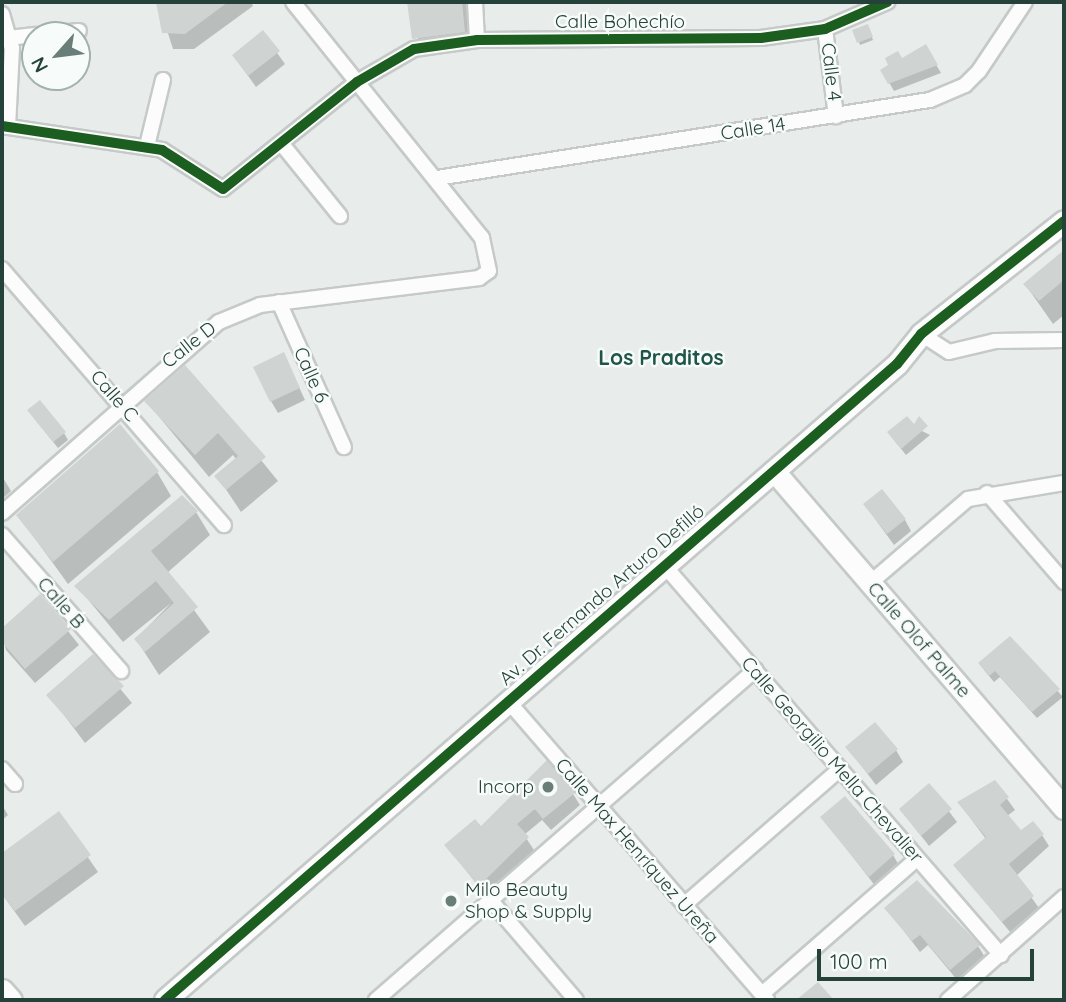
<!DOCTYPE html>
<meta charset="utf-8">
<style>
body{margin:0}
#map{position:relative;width:1066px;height:1002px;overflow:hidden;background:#e8edeb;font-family:Quicksand,sans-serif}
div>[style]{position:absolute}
.shadow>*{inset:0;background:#0003}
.building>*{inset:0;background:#cfd4d2}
.roads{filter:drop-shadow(2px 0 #c5cac8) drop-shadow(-2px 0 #c5cac8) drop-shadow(0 2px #c5cac8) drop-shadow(0 -2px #c5cac8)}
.street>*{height:14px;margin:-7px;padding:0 7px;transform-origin:7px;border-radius:7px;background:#fcfcfc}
.secondary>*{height:21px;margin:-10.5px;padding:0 10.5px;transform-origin:10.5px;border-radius:10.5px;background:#fcfcfc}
.cycleway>*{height:10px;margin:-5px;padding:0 5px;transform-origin:5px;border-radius:5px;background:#1b5e20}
.dots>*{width:19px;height:19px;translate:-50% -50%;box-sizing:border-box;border:4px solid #f7fbf9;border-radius:50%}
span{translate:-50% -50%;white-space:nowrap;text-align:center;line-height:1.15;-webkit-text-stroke:5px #f7fbf9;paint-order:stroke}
.street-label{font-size:19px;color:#24423a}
.poi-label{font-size:19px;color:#24423a}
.right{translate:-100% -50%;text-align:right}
.left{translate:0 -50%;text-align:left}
.neighbourhood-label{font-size:21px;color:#1f5548;font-weight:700}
.frame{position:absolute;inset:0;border:4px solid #24423a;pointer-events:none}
.north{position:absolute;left:21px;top:21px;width:70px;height:70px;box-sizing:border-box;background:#f7fbf9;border:2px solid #a3b1ad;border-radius:50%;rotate:242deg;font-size:19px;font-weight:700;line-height:28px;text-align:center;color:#24423a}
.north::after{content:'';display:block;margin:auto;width:24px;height:32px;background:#697e78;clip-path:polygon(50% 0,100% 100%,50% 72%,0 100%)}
.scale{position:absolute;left:817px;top:949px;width:217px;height:32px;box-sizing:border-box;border:4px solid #24423a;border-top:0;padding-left:9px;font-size:21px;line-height:24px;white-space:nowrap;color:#24423a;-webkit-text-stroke:5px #f7fbf9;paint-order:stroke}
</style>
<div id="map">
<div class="shadow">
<i style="clip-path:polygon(158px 2px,251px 2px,253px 6px,194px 49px,173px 49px)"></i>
<i style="clip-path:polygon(409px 2px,468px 2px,473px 47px,422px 54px)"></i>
<i style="clip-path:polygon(869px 29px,873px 40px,860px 45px,859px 42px)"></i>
<i style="clip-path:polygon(263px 33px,285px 64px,256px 87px,234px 56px)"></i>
<i style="clip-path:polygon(925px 46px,941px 73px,894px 91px,882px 70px)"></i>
<i style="clip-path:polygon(1064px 251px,1064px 315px,1053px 324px,1025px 284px)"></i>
<i style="clip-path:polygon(289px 366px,305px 400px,278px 413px,271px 401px)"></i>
<i style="clip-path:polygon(185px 367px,278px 481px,241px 512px,217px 476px,236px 459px,233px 455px,209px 477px,146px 401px)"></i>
<i style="clip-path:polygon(34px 418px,64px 433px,68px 440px,58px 448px)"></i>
<i style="clip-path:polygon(914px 427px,930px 435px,906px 455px,894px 440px)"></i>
<i style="clip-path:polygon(157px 472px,171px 496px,68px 584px,18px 515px)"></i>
<i style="clip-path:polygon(2px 476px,11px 491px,2px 499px)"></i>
<i style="clip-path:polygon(865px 505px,905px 520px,911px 531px,894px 545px)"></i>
<i style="clip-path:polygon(196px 512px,210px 535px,167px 573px,210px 632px,159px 675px,136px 639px,171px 603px,123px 642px,77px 586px)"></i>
<i style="clip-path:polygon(40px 596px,79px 645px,35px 683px,6px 650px,2px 630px)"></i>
<i style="clip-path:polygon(1010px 638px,1063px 697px,1037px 718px,1000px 677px,994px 682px,984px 670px)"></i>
<i style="clip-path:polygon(93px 656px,132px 703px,85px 743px,49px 695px)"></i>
<i style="clip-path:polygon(848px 748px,896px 750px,903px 762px,876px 785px)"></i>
<i style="clip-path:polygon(995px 782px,1015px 810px,1007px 816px,1021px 833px,1042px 835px,1049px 846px,1016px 876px,1039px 908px,1010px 932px,955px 865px,986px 839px,959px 803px)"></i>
<i style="clip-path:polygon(929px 785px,957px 822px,929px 846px,901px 810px)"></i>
<i style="clip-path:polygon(573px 794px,580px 805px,551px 830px,542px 820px,524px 835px,534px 850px,486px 896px,446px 845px)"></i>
<i style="clip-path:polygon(2px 805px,8px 815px,2px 820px)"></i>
<i style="clip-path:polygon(58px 814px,98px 872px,25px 926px,2px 894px,2px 855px)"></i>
<i style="clip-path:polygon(822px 817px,893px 855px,900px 867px,876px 887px)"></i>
<i style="clip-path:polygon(887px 909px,978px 946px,985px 957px,958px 981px,928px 945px,920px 952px)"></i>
</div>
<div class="building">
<i style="clip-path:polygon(156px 2px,228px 2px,185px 34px,162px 33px)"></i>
<i style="clip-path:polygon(407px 2px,462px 2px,465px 32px,412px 39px)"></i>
<i style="clip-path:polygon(868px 24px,873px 37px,857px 43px,852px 30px)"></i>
<i style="clip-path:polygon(263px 30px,280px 51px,248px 76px,232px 55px)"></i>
<i style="clip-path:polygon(926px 44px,938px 65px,888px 84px,880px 70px,888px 65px,885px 58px,898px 51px,902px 58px)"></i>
<i style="clip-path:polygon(1064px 250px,1064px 280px,1039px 301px,1023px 284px)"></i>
<i style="clip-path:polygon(284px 352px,300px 388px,270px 402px,253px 367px)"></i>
<i style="clip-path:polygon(185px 365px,266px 457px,226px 490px,214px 476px,238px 456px,218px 433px,195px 455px,144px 401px)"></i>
<i style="clip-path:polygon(40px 400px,66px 432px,53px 442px,27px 410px)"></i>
<i style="clip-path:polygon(907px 416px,914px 424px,919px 416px,928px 426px,901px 449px,887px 432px)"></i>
<i style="clip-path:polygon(120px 424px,159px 471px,53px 562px,16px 515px)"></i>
<i style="clip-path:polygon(882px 489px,906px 519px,887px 534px,863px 504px)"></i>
<i style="clip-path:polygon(182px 495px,198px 511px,151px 551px,198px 607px,145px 652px,134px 639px,174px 603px,156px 581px,109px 620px,74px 586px)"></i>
<i style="clip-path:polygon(40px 594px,71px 629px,25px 669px,2px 642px,2px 628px)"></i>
<i style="clip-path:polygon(1010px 636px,1060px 689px,1032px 712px,995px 671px,989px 676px,978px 663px)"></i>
<i style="clip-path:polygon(93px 654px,124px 686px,75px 728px,46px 695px)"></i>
<i style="clip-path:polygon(875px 722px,898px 749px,868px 774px,845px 747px)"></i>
<i style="clip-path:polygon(547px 760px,575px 793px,543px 819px,535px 809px,517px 824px,529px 837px,479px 886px,444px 845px,475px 819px,481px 826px)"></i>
<i style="clip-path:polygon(995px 780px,1009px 797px,1000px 805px,1021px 830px,1033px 821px,1044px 834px,1009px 864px,1034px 896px,1002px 922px,953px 865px,986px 837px,957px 802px)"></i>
<i style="clip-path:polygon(929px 783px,952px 809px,921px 836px,899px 809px)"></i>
<i style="clip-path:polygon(845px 796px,895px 854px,869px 877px,820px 817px)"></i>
<i style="clip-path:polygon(59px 811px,91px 855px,15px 911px,2px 894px,2px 853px)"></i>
<i style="clip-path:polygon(917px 880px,980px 945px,950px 970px,920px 935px,912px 941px,884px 908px)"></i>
<i style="clip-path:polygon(818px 982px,834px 1000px,796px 1000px)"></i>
</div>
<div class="roads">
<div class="street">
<i style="left:475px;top:2px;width:38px;rotate:87deg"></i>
<i style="left:2px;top:14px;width:35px;rotate:74deg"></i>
<i style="left:12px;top:48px;width:79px;rotate:92.9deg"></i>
<i style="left:825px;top:29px;width:88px;rotate:82.8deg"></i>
<i style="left:38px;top:35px;width:41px;rotate:-5.6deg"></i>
<i style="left:9px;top:38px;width:26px;rotate:-7deg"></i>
<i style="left:2px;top:126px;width:162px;rotate:8.5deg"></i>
<i style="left:162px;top:150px;width:72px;rotate:32.6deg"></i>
<i style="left:223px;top:189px;width:171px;rotate:-38.6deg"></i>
<i style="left:357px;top:82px;width:66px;rotate:-30.1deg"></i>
<i style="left:414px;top:49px;width:64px;rotate:-8.1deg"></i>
<i style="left:477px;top:40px;width:284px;rotate:-0.4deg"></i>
<i style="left:761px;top:38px;width:65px;rotate:-8deg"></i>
<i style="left:825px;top:29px;width:68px;rotate:-23.5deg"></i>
<i style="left:281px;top:143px;width:94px;rotate:51.1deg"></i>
<i style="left:147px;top:146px;width:68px;rotate:-76.4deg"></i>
<i style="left:437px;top:178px;width:499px;rotate:-9deg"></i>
<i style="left:930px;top:100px;width:38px;rotate:-23deg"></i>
<i style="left:965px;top:85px;width:20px;rotate:-45deg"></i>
<i style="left:979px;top:71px;width:83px;rotate:-56.3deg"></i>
<i style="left:2px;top:269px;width:339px;rotate:49.1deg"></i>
<i style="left:279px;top:302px;width:159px;rotate:65.9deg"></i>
<i style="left:921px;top:334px;width:33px;rotate:33deg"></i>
<i style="left:949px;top:352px;width:47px;rotate:-13.4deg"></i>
<i style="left:995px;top:341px;width:69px;rotate:-0.8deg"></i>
<i style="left:987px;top:493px;width:118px;rotate:49.1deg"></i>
<i style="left:2px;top:513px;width:289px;rotate:-41.4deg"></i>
<i style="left:219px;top:322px;width:44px;rotate:-22.5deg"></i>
<i style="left:260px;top:305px;width:221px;rotate:-7deg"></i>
<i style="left:479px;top:278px;width:12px;rotate:-35deg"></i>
<i style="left:489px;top:271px;width:34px;rotate:-102deg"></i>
<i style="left:482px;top:238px;width:302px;rotate:-128.7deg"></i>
<i style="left:2px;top:535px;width:181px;rotate:48.8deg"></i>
<i style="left:663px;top:564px;width:517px;rotate:49.16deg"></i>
<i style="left:870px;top:583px;width:129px;rotate:-40.6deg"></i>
<i style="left:968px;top:499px;width:97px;rotate:-9.5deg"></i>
<i style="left:508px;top:701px;width:396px;rotate:49.1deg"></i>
<i style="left:2px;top:769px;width:20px;rotate:49deg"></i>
<i style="left:492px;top:902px;width:129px;rotate:49.4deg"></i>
<i style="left:684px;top:905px;width:207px;rotate:-41.1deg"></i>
<i style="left:762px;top:994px;width:206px;rotate:-41.1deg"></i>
<i style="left:376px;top:1000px;width:503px;rotate:-41.05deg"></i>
<i style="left:948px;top:1000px;width:155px;rotate:-41.6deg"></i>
</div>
<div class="secondary">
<i style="left:774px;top:471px;width:445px;rotate:49.3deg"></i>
<i style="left:2px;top:990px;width:13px;rotate:48deg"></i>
<i style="left:165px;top:1000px;width:970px;rotate:-40.99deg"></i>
<i style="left:897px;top:364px;width:38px;rotate:-51deg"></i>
<i style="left:921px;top:334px;width:182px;rotate:-38.3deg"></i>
</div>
</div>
<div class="cycleway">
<i style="left:2px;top:126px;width:162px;rotate:8.5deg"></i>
<i style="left:162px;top:150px;width:72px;rotate:32.6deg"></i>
<i style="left:223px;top:189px;width:171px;rotate:-38.6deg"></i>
<i style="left:357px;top:82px;width:66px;rotate:-30.1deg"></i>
<i style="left:414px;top:49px;width:64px;rotate:-8.1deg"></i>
<i style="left:477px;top:40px;width:284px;rotate:-0.4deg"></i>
<i style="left:761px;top:38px;width:65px;rotate:-8deg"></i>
<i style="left:825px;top:29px;width:68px;rotate:-23.5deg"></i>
<i style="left:165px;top:1000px;width:970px;rotate:-40.99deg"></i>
<i style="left:897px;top:364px;width:38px;rotate:-51deg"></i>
<i style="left:921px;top:334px;width:182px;rotate:-38.3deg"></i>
</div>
<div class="dots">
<i style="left:548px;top:787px;background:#697e78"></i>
<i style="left:451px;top:901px;background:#697e78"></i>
</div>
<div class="street-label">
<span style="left:620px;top:22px">Calle Bohechío</span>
<span style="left:831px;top:72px;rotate:83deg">Calle 4</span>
<span style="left:753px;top:129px;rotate:-9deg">Calle 14</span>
<span style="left:189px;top:345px;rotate:-38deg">Calle D</span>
<span style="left:311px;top:375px;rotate:66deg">Calle 6</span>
<span style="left:114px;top:396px;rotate:49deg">Calle C</span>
<span style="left:602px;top:595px;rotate:-41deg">Av. Dr. Fernando Arturo Defilló</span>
<span style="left:61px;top:603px;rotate:49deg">Calle B</span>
<span style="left:919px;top:640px;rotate:49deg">Calle Olof Palme</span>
<span style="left:832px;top:760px;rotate:49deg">Calle Georgilio Mella Chevalier</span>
<span style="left:637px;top:851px;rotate:49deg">Calle Max Henríquez Ureña</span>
</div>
<div class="poi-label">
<span class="right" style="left:534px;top:787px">Incorp</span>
<span class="left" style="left:465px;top:901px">Milo Beauty<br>Shop &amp; Supply</span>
</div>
<div class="neighbourhood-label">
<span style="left:661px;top:357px">Los Praditos</span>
</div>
<div class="frame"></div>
<div class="north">N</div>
<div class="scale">100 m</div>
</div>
